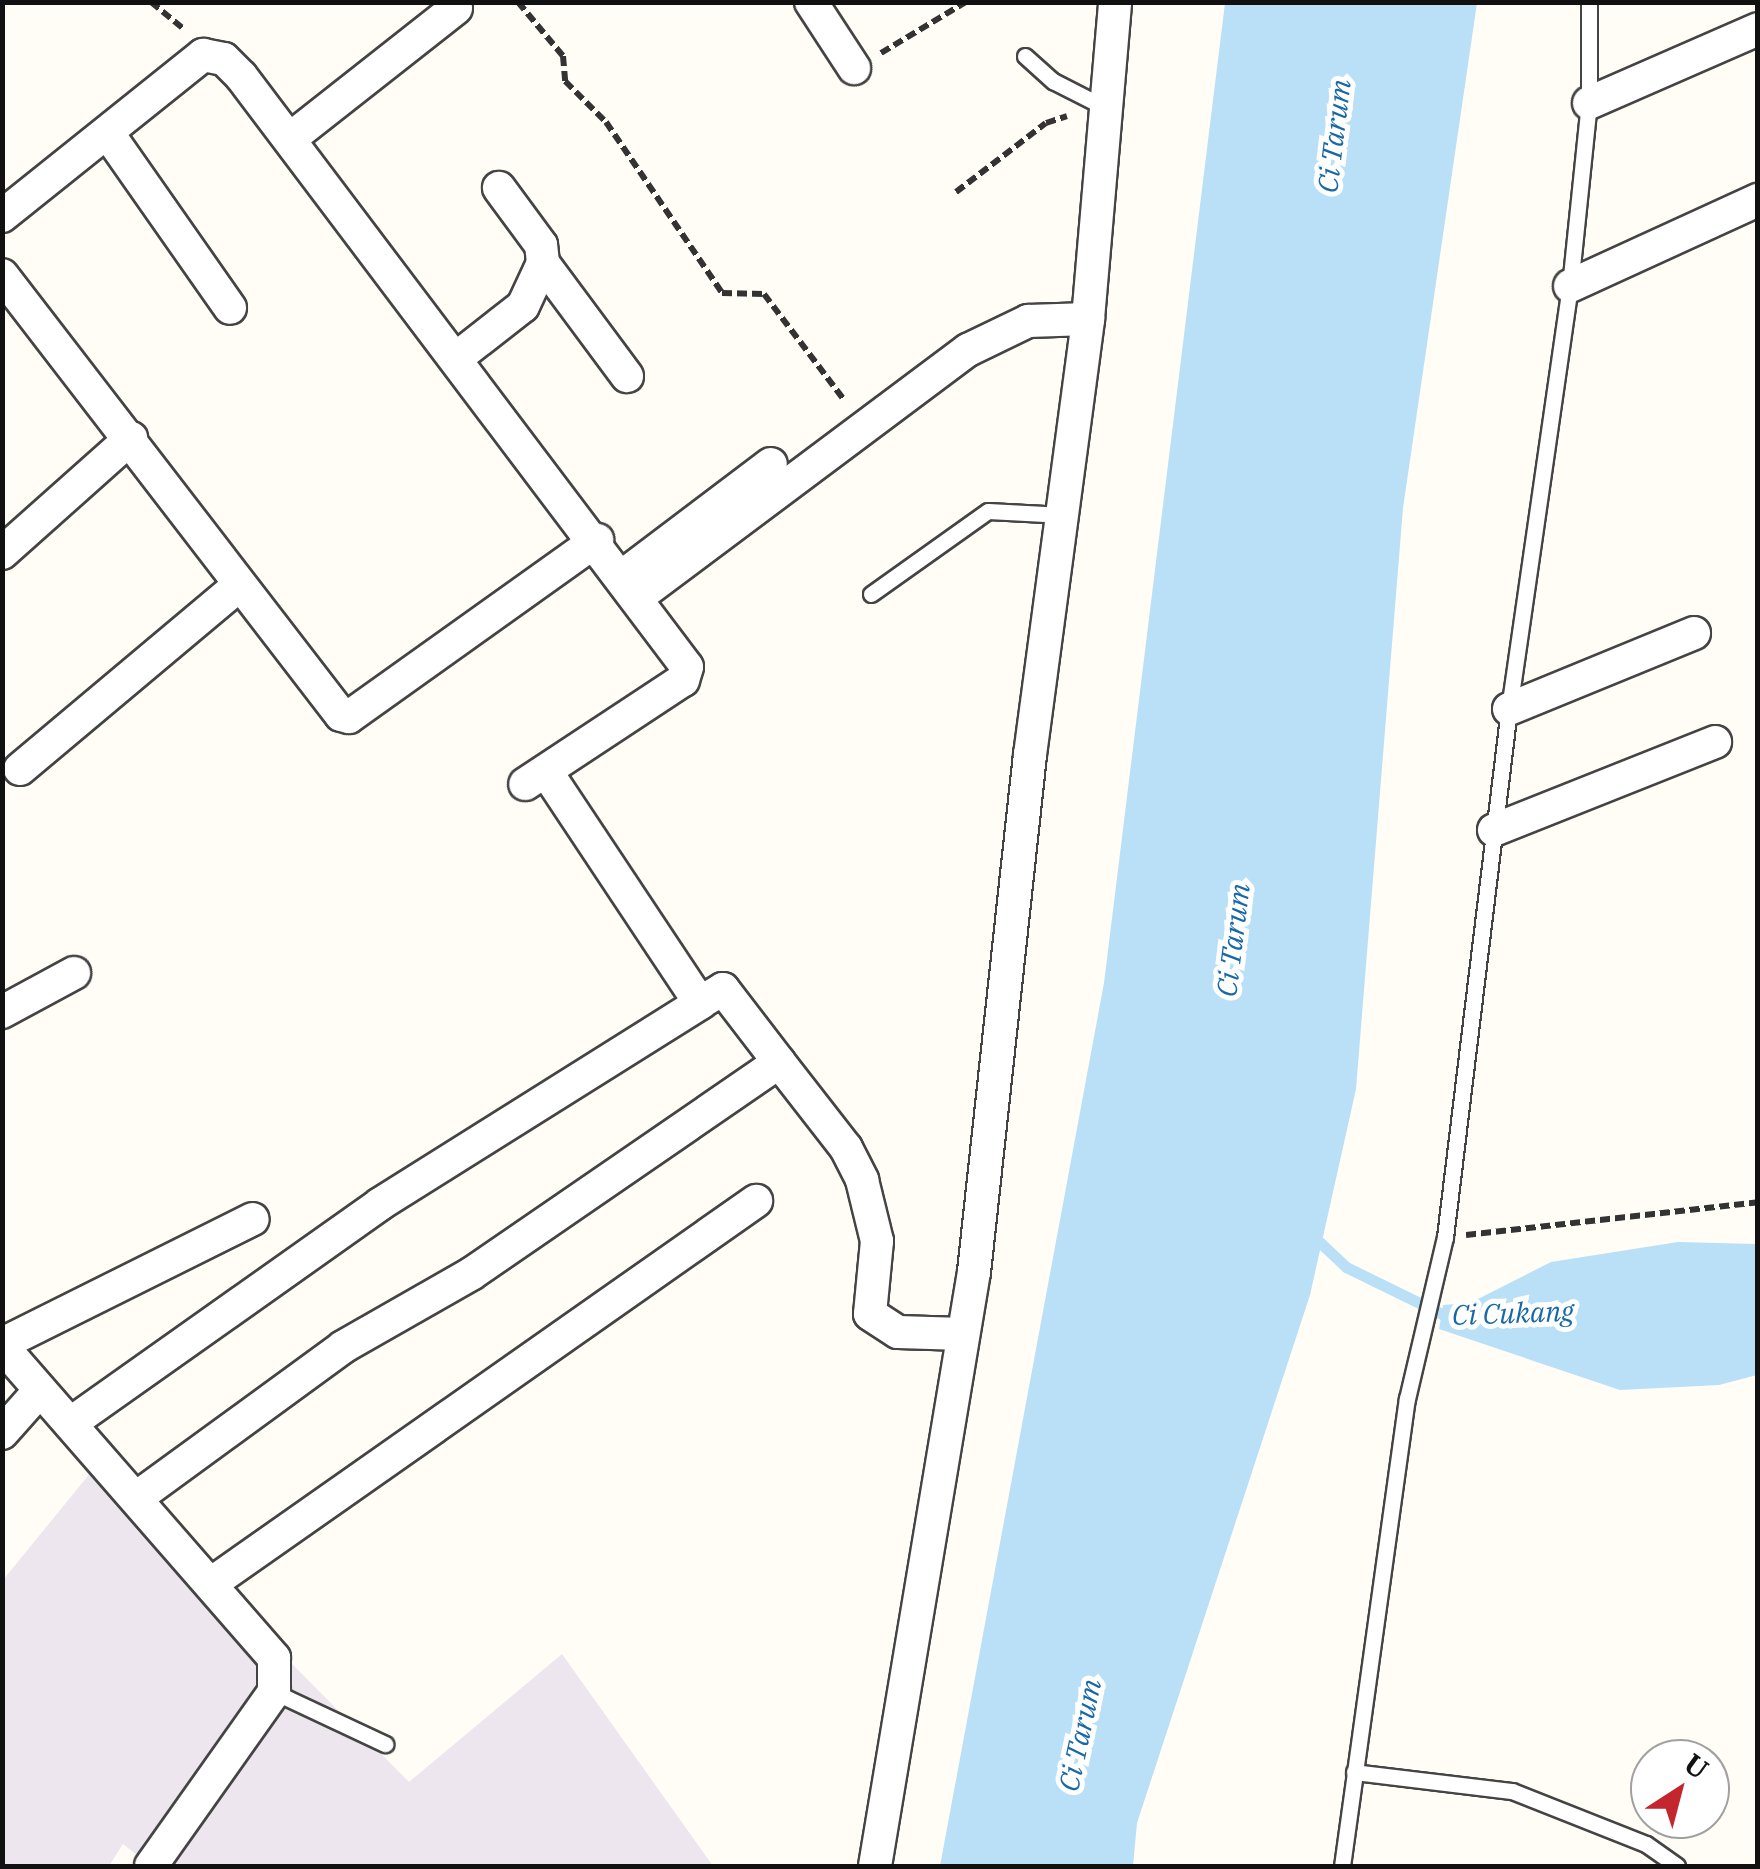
<!DOCTYPE html>
<style>
body{margin:0}
#map{position:relative;width:1760px;height:1869px;overflow:hidden;background:#fffdf5;font-family:"IBM Plex Serif",serif}
div>[style]{position:absolute}
.industrial>*{inset:0;background:#eee6ef}
.water>*{inset:0;background:#b9e0f7}
.stream>*{height:11px;margin:-5.5px;padding:0 5.5px;transform-origin:5.5px;border-radius:5.5px;background:#b9e0f7}
.path>*{height:6px;margin-top:-3px;transform-origin:0;background:repeating-linear-gradient(90deg,#333 0 10px,transparent 0 15px)}
.roads{filter:drop-shadow(2px 0 #444) drop-shadow(-2px 0 #444) drop-shadow(0 2px #444) drop-shadow(0 -2px #444)}
.service>*{height:15px;margin:-7.5px;padding:0 7.5px;transform-origin:7.5px;border-radius:7.5px;background:#fff}
.minor>*{height:32px;margin:-16px;padding:0 16px;transform-origin:16px;border-radius:16px;background:#fff}
span{translate:-50% -50%;white-space:nowrap;text-align:center;line-height:1.15;-webkit-text-stroke:10px #fff;paint-order:stroke}
.water-label{font-size:28px;color:#1768a6;font-style:italic}
.frame{position:absolute;inset:0;border:5px solid #111;pointer-events:none}
.north{position:absolute;left:1630px;top:1739px;width:100px;height:100px;box-sizing:border-box;background:#fff;border:2px solid #a0a0a0;border-radius:50%;rotate:36deg;font-size:28px;font-weight:700;line-height:40px;text-align:center;color:#111}
.north::after{content:'';display:block;margin:auto;width:35px;height:45px;background:#c4262e;clip-path:polygon(50% 0,100% 100%,50% 72%,0 100%)}
</style>
<div id="map">
<div class="industrial">
<i style="clip-path:polygon(96px 1466px,409px 1782px,562px 1654px,713px 1866px,151px 1866px,123px 1844px,109px 1866px,3px 1866px,3px 1580px)"></i>
</div>
<div class="water">
<i style="clip-path:polygon(1225px 3px,1477px 3px,1403px 508px,1356px 1089px,1310px 1295px,1137px 1823px,1133px 1866px,940px 1866px,1104px 983px)"></i>
<i style="clip-path:polygon(1678px 1242px,1757px 1244px,1757px 1375px,1719px 1385px,1620px 1390px,1439px 1329px,1443px 1305px,1470px 1303px,1551px 1262px)"></i>
</div>
<div class="stream">
<i style="left:1309px;top:1232px;width:51px;rotate:43.4deg"></i>
<i style="left:1346px;top:1267px;width:120px;rotate:26.1deg"></i>
</div>
<div class="path">
<i style="left:151px;top:2px;width:44px;rotate:39.5deg"></i>
<i style="left:518px;top:2px;width:70px;rotate:50.2deg"></i>
<i style="left:563px;top:56px;width:25px;rotate:85deg"></i>
<i style="left:565px;top:81px;width:58px;rotate:45deg"></i>
<i style="left:606px;top:122px;width:207px;rotate:55.8deg"></i>
<i style="left:722px;top:293px;width:42px;rotate:1.4deg"></i>
<i style="left:764px;top:294px;width:134px;rotate:52.9deg"></i>
<i style="left:881px;top:53px;width:99px;rotate:-31deg"></i>
<i style="left:956px;top:192px;width:113px;rotate:-37.5deg"></i>
<i style="left:1046px;top:123px;width:22px;rotate:-18deg"></i>
<i style="left:1466px;top:1235px;width:294px;rotate:-6.4deg"></i>
</div>
<div class="roads">
<div class="service">
<i style="left:1025px;top:56px;width:38px;rotate:42deg"></i>
<i style="left:1053px;top:81px;width:57px;rotate:27deg"></i>
<i style="left:871px;top:594px;width:143px;rotate:-35.4deg"></i>
<i style="left:988px;top:511px;width:76px;rotate:3deg"></i>
<i style="left:274px;top:1692px;width:123px;rotate:25.1deg"></i>
<i style="left:1354px;top:1772px;width:159px;rotate:6.9deg"></i>
<i style="left:1512px;top:1791px;width:144px;rotate:21.6deg"></i>
<i style="left:1646px;top:1844px;width:38px;rotate:35deg"></i>
<i style="left:1342px;top:1866px;width:472px;rotate:-82.1deg"></i>
<i style="left:1407px;top:1399px;width:166px;rotate:-76.8deg"></i>
<i style="left:1445px;top:1237px;width:532px;rotate:-83.09deg"></i>
<i style="left:1509px;top:709px;width:427px;rotate:-81.8deg"></i>
<i style="left:1570px;top:286px;width:184px;rotate:-84.1deg"></i>
<i style="left:1589px;top:103px;width:101px;rotate:-90deg"></i>
</div>
<div class="minor">
<i style="left:811px;top:2px;width:79px;rotate:56.9deg"></i>
<i style="left:1589px;top:103px;width:184px;rotate:-23.6deg"></i>
<i style="left:109px;top:135px;width:211px;rotate:55deg"></i>
<i style="left:291px;top:138px;width:210px;rotate:-38.2deg"></i>
<i style="left:2px;top:216px;width:258px;rotate:-38.7deg"></i>
<i style="left:203px;top:55px;width:21px;rotate:11deg"></i>
<i style="left:224px;top:59px;width:24px;rotate:45deg"></i>
<i style="left:241px;top:76px;width:740px;rotate:52.96deg"></i>
<i style="left:687px;top:667px;width:14px;rotate:107deg"></i>
<i style="left:683px;top:680px;width:189px;rotate:146.6deg"></i>
<i style="left:543px;top:263px;width:141px;rotate:53.4deg"></i>
<i style="left:2px;top:275px;width:555px;rotate:52.39deg"></i>
<i style="left:341px;top:715px;width:8px;rotate:14deg"></i>
<i style="left:349px;top:717px;width:305px;rotate:-35.5deg"></i>
<i style="left:1570px;top:286px;width:207px;rotate:-24.6deg"></i>
<i style="left:459px;top:356px;width:81px;rotate:-38deg"></i>
<i style="left:523px;top:306px;width:47px;rotate:-65.1deg"></i>
<i style="left:543px;top:263px;width:18px;rotate:-96deg"></i>
<i style="left:541px;top:245px;width:71px;rotate:-126.4deg"></i>
<i style="left:2px;top:553px;width:173px;rotate:-41.7deg"></i>
<i style="left:624px;top:575px;width:184px;rotate:-37.1deg"></i>
<i style="left:639px;top:596px;width:411px;rotate:-36.8deg"></i>
<i style="left:968px;top:350px;width:67px;rotate:-25.8deg"></i>
<i style="left:1028px;top:321px;width:60px;rotate:-1.9deg"></i>
<i style="left:1509px;top:709px;width:200px;rotate:-22.3deg"></i>
<i style="left:20px;top:769px;width:283px;rotate:-40deg"></i>
<i style="left:1494px;top:830px;width:238px;rotate:-21.7deg"></i>
<i style="left:2px;top:1012px;width:82px;rotate:-28.4deg"></i>
<i style="left:779px;top:1062px;width:109px;rotate:52.1deg"></i>
<i style="left:846px;top:1148px;width:36px;rotate:63deg"></i>
<i style="left:862px;top:1180px;width:63px;rotate:76.2deg"></i>
<i style="left:877px;top:1241px;width:73px;rotate:95.5deg"></i>
<i style="left:870px;top:1314px;width:33px;rotate:33deg"></i>
<i style="left:898px;top:1332px;width:65px;rotate:1.8deg"></i>
<i style="left:2px;top:1344px;width:280px;rotate:-26.5deg"></i>
<i style="left:2px;top:1346px;width:414px;rotate:48.9deg"></i>
<i style="left:274px;top:1658px;width:34px;rotate:90deg"></i>
<i style="left:274px;top:1692px;width:213px;rotate:125.3deg"></i>
<i style="left:71px;top:1423px;width:379px;rotate:-35.3deg"></i>
<i style="left:380px;top:1204px;width:378px;rotate:-32.1deg"></i>
<i style="left:700px;top:1003px;width:278px;rotate:-123.6deg"></i>
<i style="left:2px;top:1433px;width:57px;rotate:-48.5deg"></i>
<i style="left:139px;top:1496px;width:253px;rotate:-36.1deg"></i>
<i style="left:343px;top:1347px;width:147px;rotate:-29.7deg"></i>
<i style="left:471px;top:1274px;width:374px;rotate:-34.5deg"></i>
<i style="left:779px;top:1062px;width:92px;rotate:-127.5deg"></i>
<i style="left:723px;top:989px;width:27px;rotate:149deg"></i>
<i style="left:212px;top:1583px;width:665px;rotate:-35.08deg"></i>
<i style="left:875px;top:1866px;width:602px;rotate:-80.54deg"></i>
<i style="left:974px;top:1272px;width:520px;rotate:-83.82deg"></i>
<i style="left:1030px;top:755px;width:440px;rotate:-82.4deg"></i>
<i style="left:1088px;top:319px;width:318px;rotate:-85.1deg"></i>
</div>
</div>
<div class="water-label">
<span style="left:1334px;top:136px;rotate:-83deg">Ci Tarum</span>
<span style="left:1233px;top:940px;rotate:-83deg">Ci Tarum</span>
<span style="left:1513px;top:1313px;rotate:-2deg">Ci Cukang</span>
<span style="left:1080px;top:1735px;rotate:-78deg">Ci Tarum</span>
</div>
<div class="frame"></div>
<div class="north">U</div>
</div>
